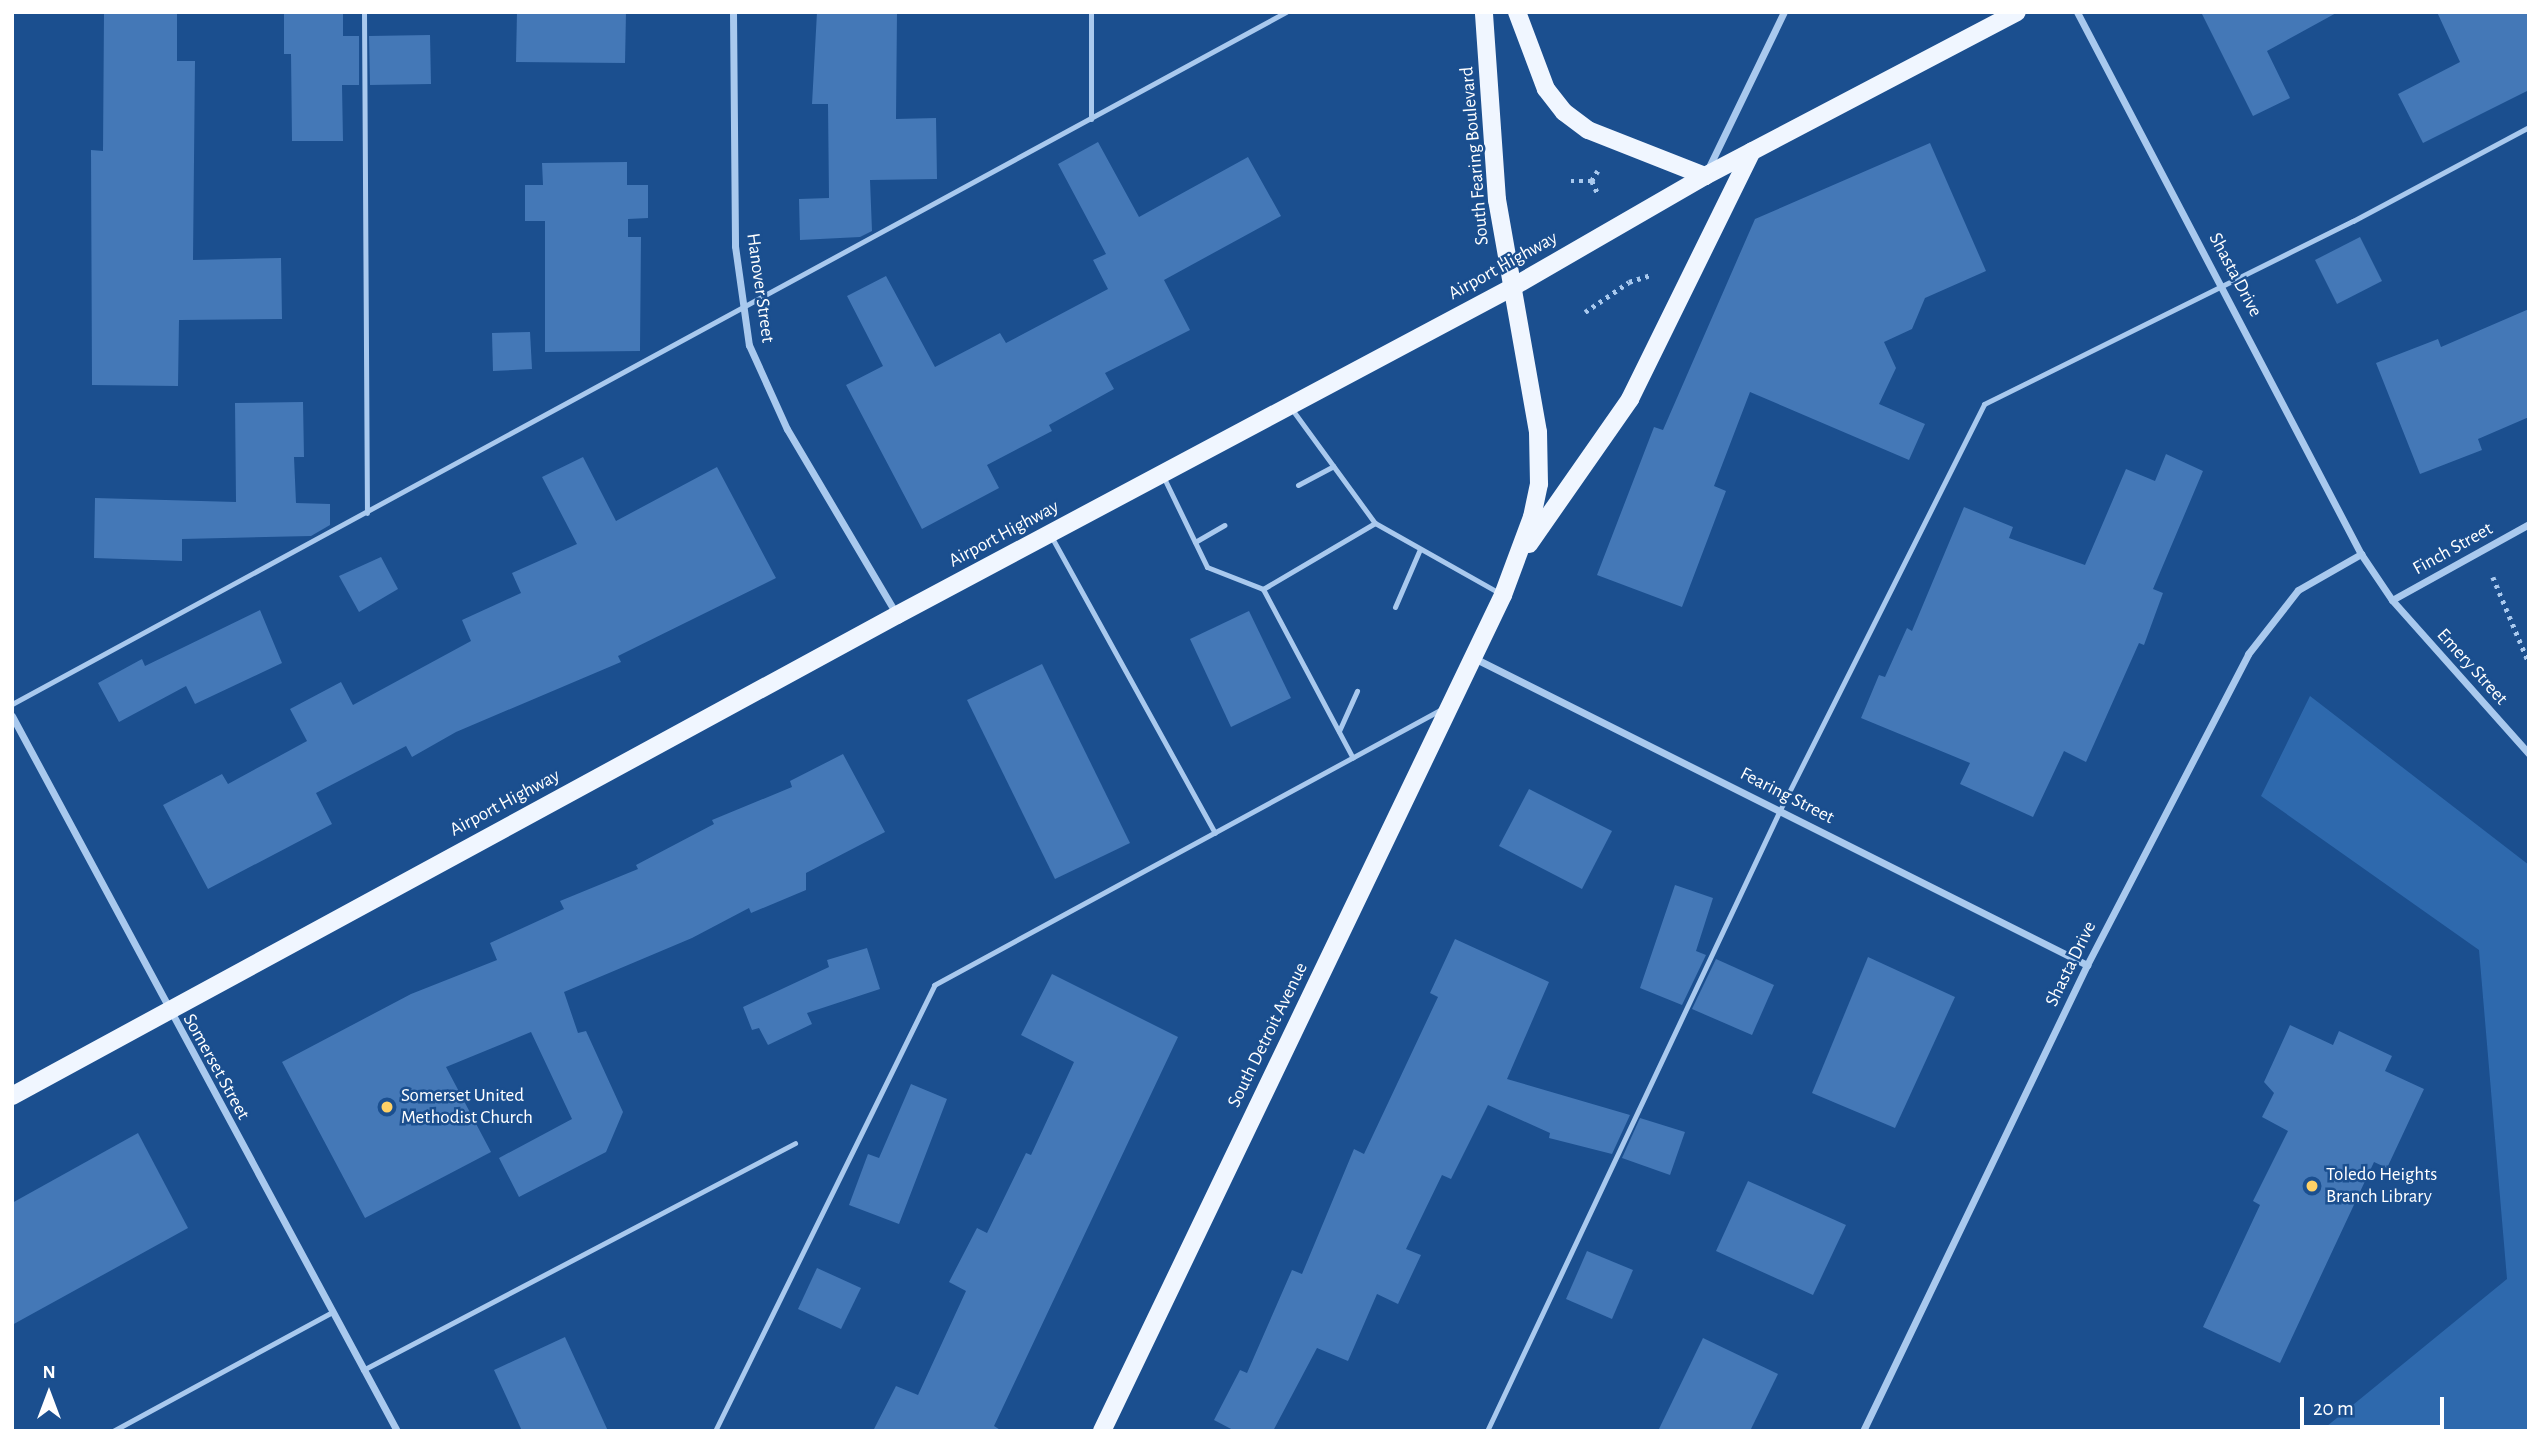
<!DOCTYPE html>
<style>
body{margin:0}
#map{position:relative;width:2541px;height:1443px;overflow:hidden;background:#1b4f8f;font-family:"Alegreya Sans",sans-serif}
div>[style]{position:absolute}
.green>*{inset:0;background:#2e69ad}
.building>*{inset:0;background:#4478b7}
.path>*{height:4.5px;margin-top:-2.25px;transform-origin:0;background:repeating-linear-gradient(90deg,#a9c9ee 0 3.5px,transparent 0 8.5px)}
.lane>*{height:5px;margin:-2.5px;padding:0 2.5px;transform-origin:2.5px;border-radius:2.5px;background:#a9c9ee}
.street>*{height:7px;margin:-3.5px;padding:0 3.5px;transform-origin:3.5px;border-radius:3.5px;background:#a9c9ee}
.primary>*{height:18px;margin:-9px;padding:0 9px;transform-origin:9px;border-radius:9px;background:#f0f6ff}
.dots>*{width:19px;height:19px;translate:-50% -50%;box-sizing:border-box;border:4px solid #1b4f8f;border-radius:50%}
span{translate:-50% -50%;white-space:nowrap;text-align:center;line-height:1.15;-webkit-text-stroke:5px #1b4f8f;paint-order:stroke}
.street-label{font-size:19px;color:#fff}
.poi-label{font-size:19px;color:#fff}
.left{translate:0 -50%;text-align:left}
.frame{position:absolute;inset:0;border:14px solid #fff;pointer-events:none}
.north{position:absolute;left:14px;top:1359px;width:70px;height:70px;-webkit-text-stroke:5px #1b4f8f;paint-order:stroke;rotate:0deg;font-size:19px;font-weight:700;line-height:28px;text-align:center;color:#fff}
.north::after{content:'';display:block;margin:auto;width:24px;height:32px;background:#fff;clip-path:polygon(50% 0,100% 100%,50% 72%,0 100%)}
.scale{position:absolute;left:2300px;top:1397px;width:144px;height:32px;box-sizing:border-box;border:4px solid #fff;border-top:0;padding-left:9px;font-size:21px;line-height:24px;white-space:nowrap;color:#fff;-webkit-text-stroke:5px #1b4f8f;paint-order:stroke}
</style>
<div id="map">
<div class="green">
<i style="clip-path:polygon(2310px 696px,2529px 865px,2529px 1431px,2321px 1431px,2507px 1279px,2479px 950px,2261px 796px)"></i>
</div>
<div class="building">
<i style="clip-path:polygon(104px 12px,177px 12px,177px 61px,195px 61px,193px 260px,281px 258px,282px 319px,179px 320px,178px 386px,92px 385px,91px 150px,103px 151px)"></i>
<i style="clip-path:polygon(284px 12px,343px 12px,343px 36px,359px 36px,359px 85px,342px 85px,343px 141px,292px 141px,291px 54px,284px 54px)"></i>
<i style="clip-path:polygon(517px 12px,626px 12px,625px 63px,516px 62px)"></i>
<i style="clip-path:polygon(817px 12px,897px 12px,896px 119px,936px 118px,937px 179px,870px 180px,872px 231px,860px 237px,800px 240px,799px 199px,829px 198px,828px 104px,812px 104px)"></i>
<i style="clip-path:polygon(2201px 12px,2338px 12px,2267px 51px,2290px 98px,2253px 116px)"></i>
<i style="clip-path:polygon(2437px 12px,2529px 12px,2529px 90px,2423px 143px,2398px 94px,2460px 62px)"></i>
<i style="clip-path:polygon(430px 35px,431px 84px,370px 85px,369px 36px)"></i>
<i style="clip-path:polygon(1098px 142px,1139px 217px,1248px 157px,1281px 216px,1164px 280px,1190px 330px,1105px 373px,1114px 389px,1049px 425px,1052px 431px,987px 465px,999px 488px,922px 529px,846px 385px,883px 366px,847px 296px,886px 276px,935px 367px,1000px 333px,1006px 343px,1108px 289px,1093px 260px,1106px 254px,1058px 164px)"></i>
<i style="clip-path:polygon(1930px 143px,1986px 271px,1925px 298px,1912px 329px,1884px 342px,1896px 368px,1879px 404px,1925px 424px,1909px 460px,1750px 392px,1714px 486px,1726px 491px,1682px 607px,1597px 575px,1654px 427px,1663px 430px,1755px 219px)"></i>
<i style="clip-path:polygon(627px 162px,627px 185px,648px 185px,648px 218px,628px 219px,628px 237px,641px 237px,640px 351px,545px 352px,545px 221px,525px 221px,525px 185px,543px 185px,542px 163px)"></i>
<i style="clip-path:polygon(2360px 237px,2382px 281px,2337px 304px,2315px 260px)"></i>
<i style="clip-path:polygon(2529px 309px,2529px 417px,2478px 439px,2482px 450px,2420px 474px,2376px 363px,2438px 339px,2441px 347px)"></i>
<i style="clip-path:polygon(530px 332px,532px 369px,493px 371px,492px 333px)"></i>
<i style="clip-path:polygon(303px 402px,304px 457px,294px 457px,296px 503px,330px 504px,330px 525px,311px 536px,182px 539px,182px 561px,94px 558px,95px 498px,236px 502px,235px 403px)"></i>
<i style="clip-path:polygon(2166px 454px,2203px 471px,2153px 589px,2163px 593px,2144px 645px,2139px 643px,2086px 762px,2064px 751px,2033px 817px,1960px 784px,1970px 763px,1861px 718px,1879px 675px,1885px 677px,1907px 628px,1912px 631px,1964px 507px,2013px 527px,2009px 538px,2085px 565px,2126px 469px,2155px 481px)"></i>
<i style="clip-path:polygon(583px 457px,616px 521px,717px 467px,776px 578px,618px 656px,621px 662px,456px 732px,412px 757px,406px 746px,316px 793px,332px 824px,208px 889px,163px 805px,222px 774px,228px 784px,307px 741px,290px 709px,341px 682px,353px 705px,471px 641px,462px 620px,521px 593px,512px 573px,577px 544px,542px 477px)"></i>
<i style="clip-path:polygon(381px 557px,398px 589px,359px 612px,339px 576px)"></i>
<i style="clip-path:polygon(260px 610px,282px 663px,195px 704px,186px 686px,119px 722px,98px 683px,142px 659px,145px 666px)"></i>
<i style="clip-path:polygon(1249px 611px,1291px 698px,1231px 727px,1190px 639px)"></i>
<i style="clip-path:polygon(1042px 664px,1130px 843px,1055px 879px,967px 700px)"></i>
<i style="clip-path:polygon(843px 754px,885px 832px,806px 873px,806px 890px,751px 913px,749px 908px,692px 938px,564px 992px,578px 1033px,586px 1031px,623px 1112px,606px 1152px,519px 1197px,499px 1158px,572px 1119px,531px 1032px,446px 1067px,491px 1152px,365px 1218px,282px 1062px,411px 994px,497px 960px,490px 943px,564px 909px,560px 901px,638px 869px,636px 865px,714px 824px,712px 820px,792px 787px,790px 781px)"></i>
<i style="clip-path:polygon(1529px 789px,1612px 831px,1582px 889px,1499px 846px)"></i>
<i style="clip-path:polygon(1675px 885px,1713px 898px,1696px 951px,1706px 955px,1682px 1005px,1640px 988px)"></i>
<i style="clip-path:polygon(1455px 939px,1549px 982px,1507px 1079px,1630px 1115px,1612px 1154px,1549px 1138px,1550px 1133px,1488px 1105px,1451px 1179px,1442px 1175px,1406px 1249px,1421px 1255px,1398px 1304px,1377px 1294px,1348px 1361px,1317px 1348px,1273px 1431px,1235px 1431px,1214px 1420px,1240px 1370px,1247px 1373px,1292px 1270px,1302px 1274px,1354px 1149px,1364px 1154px,1438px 997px,1430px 993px)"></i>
<i style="clip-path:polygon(867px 948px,880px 989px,807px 1013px,812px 1024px,768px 1045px,759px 1028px,752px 1030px,743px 1007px,829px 967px,827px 960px)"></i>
<i style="clip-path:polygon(1868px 957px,1955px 997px,1895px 1128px,1812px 1093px)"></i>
<i style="clip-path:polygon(1716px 959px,1774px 985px,1752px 1035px,1692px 1009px)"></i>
<i style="clip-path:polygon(1052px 974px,1178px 1037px,994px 1426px,1002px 1431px,873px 1431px,896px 1386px,918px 1395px,966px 1291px,949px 1282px,977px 1228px,987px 1233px,1026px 1153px,1031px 1155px,1074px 1062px,1021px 1035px)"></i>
<i style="clip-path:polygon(2290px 1025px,2333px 1045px,2339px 1031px,2392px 1056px,2385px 1071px,2424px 1089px,2387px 1168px,2374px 1162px,2280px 1363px,2203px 1327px,2260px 1205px,2253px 1201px,2288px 1131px,2262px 1117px,2274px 1093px,2264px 1082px)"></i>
<i style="clip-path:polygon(911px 1084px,947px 1099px,899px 1224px,849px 1205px,868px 1154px,879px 1158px)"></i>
<i style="clip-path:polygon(1640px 1118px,1685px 1132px,1670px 1175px,1622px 1158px)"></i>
<i style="clip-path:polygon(138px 1133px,188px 1228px,12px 1325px,12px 1203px)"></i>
<i style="clip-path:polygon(1748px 1181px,1846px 1225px,1813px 1295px,1716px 1251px)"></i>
<i style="clip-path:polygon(1587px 1251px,1633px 1270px,1612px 1319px,1566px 1299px)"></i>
<i style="clip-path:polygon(817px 1268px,861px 1288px,841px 1329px,798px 1309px)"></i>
<i style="clip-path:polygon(565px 1337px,608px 1431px,522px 1431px,494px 1370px)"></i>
<i style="clip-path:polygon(1703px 1338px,1778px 1374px,1750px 1431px,1658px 1431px)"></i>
</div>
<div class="path">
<i style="left:1598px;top:171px;width:12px;rotate:121deg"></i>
<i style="left:1592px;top:181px;width:14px;rotate:65deg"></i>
<i style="left:1571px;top:181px;width:21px"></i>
<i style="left:1585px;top:312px;width:53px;rotate:-34.3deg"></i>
<i style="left:1629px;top:282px;width:25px;rotate:-18deg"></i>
<i style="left:2493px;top:577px;width:93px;rotate:67.3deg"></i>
</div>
<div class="lane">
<i style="left:364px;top:12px;width:501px;rotate:89.66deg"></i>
<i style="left:1091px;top:12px;width:107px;rotate:90deg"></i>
<i style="left:1291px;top:408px;width:142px;rotate:53.9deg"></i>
<i style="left:1163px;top:476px;width:101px;rotate:64.2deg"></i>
<i style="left:1207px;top:567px;width:60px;rotate:21.4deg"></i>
<i style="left:1263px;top:589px;width:191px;rotate:62deg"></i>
<i style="left:1298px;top:485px;width:40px;rotate:-28deg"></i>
<i style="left:1051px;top:536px;width:339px;rotate:61.1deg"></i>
<i style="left:1195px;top:542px;width:34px;rotate:-30deg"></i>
<i style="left:1263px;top:589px;width:130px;rotate:-30.5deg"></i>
<i style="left:1375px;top:523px;width:145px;rotate:29.4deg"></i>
<i style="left:1395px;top:607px;width:63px;rotate:-66.7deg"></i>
<i style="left:12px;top:704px;width:1450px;rotate:-28.51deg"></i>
<i style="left:1339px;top:731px;width:44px;rotate:-65.8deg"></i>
<i style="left:363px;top:1370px;width:488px;rotate:-27.7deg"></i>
<i style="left:113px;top:1431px;width:249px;rotate:-28.5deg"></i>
<i style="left:715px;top:1431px;width:497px;rotate:-63.8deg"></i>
<i style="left:934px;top:985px;width:578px;rotate:-28.52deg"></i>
<i style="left:1487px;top:1431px;width:687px;rotate:-64.74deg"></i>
<i style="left:1780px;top:810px;width:454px;rotate:-63.3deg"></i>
<i style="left:1984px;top:404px;width:412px;rotate:-26.4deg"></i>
<i style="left:2353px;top:221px;width:200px;rotate:-28.1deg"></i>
</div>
<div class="street">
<i style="left:733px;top:12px;width:234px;rotate:89.5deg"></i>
<i style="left:735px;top:246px;width:100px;rotate:82deg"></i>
<i style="left:749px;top:345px;width:92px;rotate:65.7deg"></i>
<i style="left:787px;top:429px;width:214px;rotate:59.4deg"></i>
<i style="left:2077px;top:12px;width:612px;rotate:62.35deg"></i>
<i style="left:2361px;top:554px;width:55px;rotate:56deg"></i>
<i style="left:2392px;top:600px;width:206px;rotate:48.3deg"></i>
<i style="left:1708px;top:169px;width:174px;rotate:-64.2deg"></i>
<i style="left:2392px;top:600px;width:157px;rotate:-29deg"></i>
<i style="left:1474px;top:658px;width:686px;rotate:26.6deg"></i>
<i style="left:12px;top:716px;width:812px;rotate:61.7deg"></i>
<i style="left:1863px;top:1431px;width:517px;rotate:-64.33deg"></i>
<i style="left:2087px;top:965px;width:350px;rotate:-62.6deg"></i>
<i style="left:2248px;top:654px;width:81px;rotate:-52deg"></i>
<i style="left:2298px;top:590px;width:73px;rotate:-29.7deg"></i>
</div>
<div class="primary">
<i style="left:1517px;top:12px;width:82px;rotate:69.4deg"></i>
<i style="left:1546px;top:89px;width:29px;rotate:52deg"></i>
<i style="left:1564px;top:112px;width:30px;rotate:37deg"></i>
<i style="left:1588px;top:130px;width:126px;rotate:21.5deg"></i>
<i style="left:1529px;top:544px;width:177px;rotate:-55.1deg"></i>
<i style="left:1630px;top:399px;width:276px;rotate:-63.8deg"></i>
<i style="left:12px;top:1096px;width:1007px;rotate:-28.52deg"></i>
<i style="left:897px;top:615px;width:696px;rotate:-28.04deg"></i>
<i style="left:1511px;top:288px;width:224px;rotate:-30deg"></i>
<i style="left:1705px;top:176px;width:352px;rotate:-27.7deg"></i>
<i style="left:1102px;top:1431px;width:927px;rotate:-64.37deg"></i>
<i style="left:1503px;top:595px;width:83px;rotate:-69.6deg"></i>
<i style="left:1532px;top:517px;width:34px;rotate:-78deg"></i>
<i style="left:1539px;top:484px;width:52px;rotate:-91.1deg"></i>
<i style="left:1538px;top:432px;width:236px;rotate:-100deg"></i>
<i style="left:1497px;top:200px;width:188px;rotate:-94deg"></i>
</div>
<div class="dots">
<i style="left:387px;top:1107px;background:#ffd166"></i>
<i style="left:2312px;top:1186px;background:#ffd166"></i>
</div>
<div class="street-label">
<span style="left:1475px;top:156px;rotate:-95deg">South Fearing Boulevard</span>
<span style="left:1503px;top:266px;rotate:-29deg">Airport Highway</span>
<span style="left:2235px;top:275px;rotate:62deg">Shasta Drive</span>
<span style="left:760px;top:288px;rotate:82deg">Hanover Street</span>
<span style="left:1004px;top:534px;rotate:-28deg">Airport Highway</span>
<span style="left:2453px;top:549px;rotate:-29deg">Finch Street</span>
<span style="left:2472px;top:667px;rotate:48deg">Emery Street</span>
<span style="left:1787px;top:796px;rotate:27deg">Fearing Street</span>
<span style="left:505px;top:803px;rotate:-28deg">Airport Highway</span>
<span style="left:2071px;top:964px;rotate:-64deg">Shasta Drive</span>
<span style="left:1268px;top:1035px;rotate:-64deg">South Detroit Avenue</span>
<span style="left:216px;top:1067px;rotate:61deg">Somerset Street</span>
</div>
<div class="poi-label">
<span class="left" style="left:401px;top:1107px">Somerset United<br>Methodist Church</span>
<span class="left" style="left:2326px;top:1186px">Toledo Heights<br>Branch Library</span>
</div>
<div class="frame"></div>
<div class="north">N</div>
<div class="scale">20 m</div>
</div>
